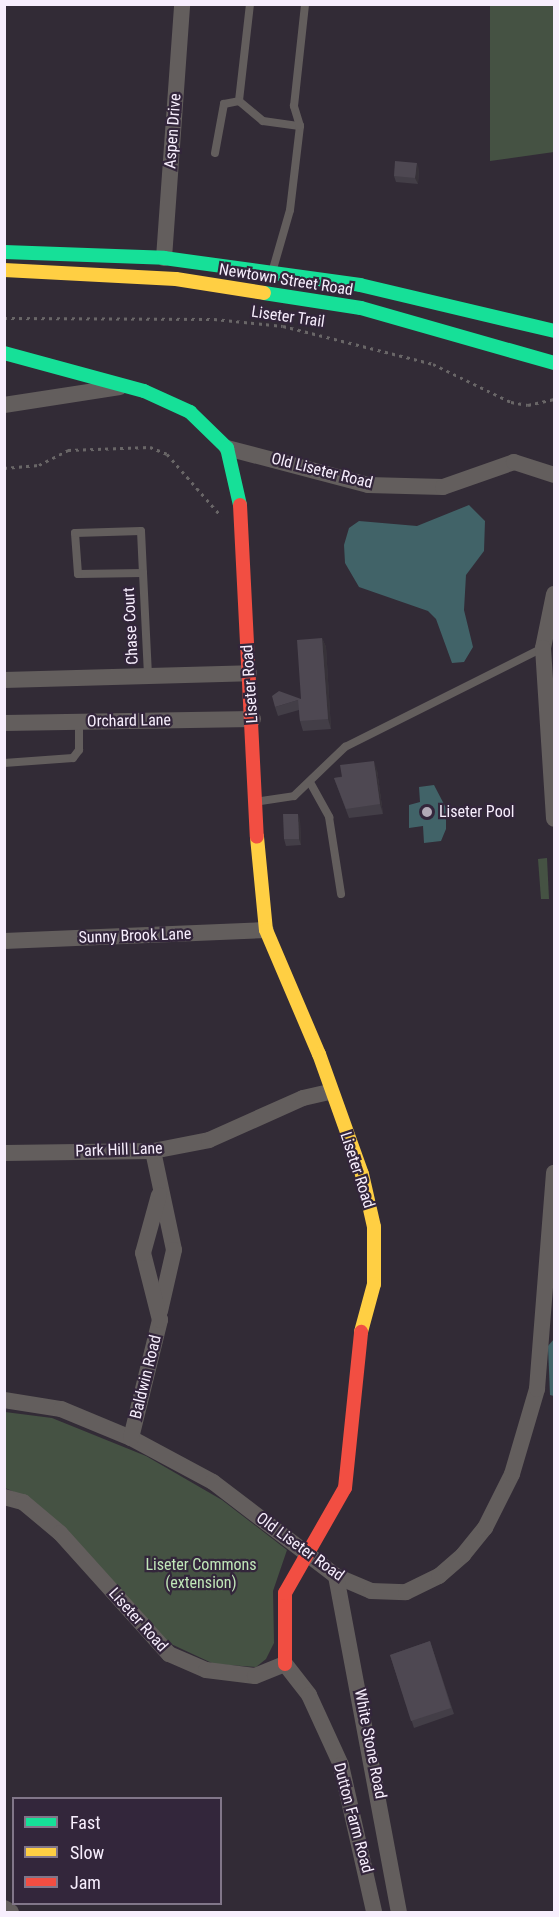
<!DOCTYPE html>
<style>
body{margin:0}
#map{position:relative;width:559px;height:1917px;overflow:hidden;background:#322b36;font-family:"Roboto Condensed",sans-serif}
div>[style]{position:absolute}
.green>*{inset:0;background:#455243}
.water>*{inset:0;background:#416368}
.path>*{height:3px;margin-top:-1.5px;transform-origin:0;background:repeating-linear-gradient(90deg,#696667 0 3px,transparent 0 7.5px)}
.lane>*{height:8px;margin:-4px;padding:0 4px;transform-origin:4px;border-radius:4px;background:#635e5d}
.street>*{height:16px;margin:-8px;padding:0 8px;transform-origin:8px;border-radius:8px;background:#635e5d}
.fast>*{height:14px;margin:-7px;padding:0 7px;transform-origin:7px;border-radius:7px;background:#16e098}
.slow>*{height:14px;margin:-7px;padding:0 7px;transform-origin:7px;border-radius:7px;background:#ffcf43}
.jam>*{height:14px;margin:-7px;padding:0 7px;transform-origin:7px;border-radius:7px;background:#f24e42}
.wall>*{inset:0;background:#433e47}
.shaded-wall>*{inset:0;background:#373239}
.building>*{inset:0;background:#4e4852}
.dots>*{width:16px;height:16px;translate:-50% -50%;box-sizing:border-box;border:3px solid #33263b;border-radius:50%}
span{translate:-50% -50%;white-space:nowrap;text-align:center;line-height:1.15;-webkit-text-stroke:4.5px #33263b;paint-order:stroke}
.street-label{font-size:16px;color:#f7eefd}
.poi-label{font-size:16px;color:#f7eefd}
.left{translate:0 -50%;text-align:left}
.park-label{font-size:16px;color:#c0e6b8}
.frame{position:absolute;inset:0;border:6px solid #f7eefd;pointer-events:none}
.legend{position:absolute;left:12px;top:1797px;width:210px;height:108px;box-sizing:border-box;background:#33263b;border:2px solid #817689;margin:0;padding:8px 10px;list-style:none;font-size:18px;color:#f7eefd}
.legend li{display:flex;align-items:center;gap:12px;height:30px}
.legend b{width:30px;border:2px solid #817689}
</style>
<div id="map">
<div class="green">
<i style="clip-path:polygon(490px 5px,554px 5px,554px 152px,490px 161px)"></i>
<i style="clip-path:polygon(547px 858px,549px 899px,541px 899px,538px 859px)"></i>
<i style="clip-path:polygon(5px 1412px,52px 1418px,146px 1456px,222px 1500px,287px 1550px,273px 1591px,274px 1643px,266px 1659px,256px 1667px,214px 1664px,169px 1643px,19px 1494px,5px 1488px)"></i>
</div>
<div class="water">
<i style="clip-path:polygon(469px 505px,485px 521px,484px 551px,466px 575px,464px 610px,473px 647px,464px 662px,452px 663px,436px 619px,428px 611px,359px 587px,345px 563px,344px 545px,349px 528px,359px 521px,417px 526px)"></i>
<i style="clip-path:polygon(434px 785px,446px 808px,446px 829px,441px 841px,424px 843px,423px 826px,409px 828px,409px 805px,420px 802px,419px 787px)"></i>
<i style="clip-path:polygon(554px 1339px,554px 1396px,550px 1395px,548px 1346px)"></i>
</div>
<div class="path">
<i style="left:4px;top:318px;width:210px;rotate:0.3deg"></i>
<i style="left:214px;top:319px;width:69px;rotate:5.8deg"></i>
<i style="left:283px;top:326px;width:155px;rotate:14.2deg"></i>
<i style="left:433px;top:364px;width:87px;rotate:26deg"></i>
<i style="left:511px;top:402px;width:17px;rotate:10deg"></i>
<i style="left:528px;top:405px;width:27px;rotate:-13deg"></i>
<i style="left:4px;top:468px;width:35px;rotate:-5deg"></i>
<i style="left:39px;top:465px;width:33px;rotate:-27deg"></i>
<i style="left:68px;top:450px;width:82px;rotate:-2.1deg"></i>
<i style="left:150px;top:447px;width:18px;rotate:22deg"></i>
<i style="left:167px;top:454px;width:82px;rotate:48.9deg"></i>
</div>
<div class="lane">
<i style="left:250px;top:4px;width:98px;rotate:96.5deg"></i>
<i style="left:239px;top:101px;width:31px;rotate:40deg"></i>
<i style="left:263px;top:121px;width:37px;rotate:8deg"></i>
<i style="left:215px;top:153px;width:50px;rotate:-79.6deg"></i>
<i style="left:224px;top:104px;width:15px;rotate:-11deg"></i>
<i style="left:273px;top:269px;width:61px;rotate:-73.9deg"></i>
<i style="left:290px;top:210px;width:85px;rotate:-83.2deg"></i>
<i style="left:300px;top:126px;width:21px;rotate:-107deg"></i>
<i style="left:294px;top:106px;width:103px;rotate:-83.8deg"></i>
<i style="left:143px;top:573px;width:65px;rotate:179.1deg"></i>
<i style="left:78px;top:574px;width:41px;rotate:-94.2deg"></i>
<i style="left:75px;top:533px;width:66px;rotate:-1.7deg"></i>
<i style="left:141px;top:531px;width:42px;rotate:87.3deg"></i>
<i style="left:143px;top:573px;width:103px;rotate:87.2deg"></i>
<i style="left:4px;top:763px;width:69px;rotate:-4.1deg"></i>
<i style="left:73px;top:758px;width:10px;rotate:-53deg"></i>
<i style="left:79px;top:750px;width:28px;rotate:-90deg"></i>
<i style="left:311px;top:784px;width:38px;rotate:61deg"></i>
<i style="left:329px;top:817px;width:78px;rotate:81.1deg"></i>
<i style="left:254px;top:802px;width:40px;rotate:-8.5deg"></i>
<i style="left:294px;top:796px;width:71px;rotate:-43.9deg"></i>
<i style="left:345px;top:747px;width:221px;rotate:-26.6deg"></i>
</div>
<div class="street">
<i style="left:164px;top:258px;width:255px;rotate:-85.9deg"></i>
<i style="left:4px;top:405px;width:117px;rotate:-8.8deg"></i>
<i style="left:227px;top:448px;width:146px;rotate:14.7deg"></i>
<i style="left:368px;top:485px;width:75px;rotate:1.5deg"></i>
<i style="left:443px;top:487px;width:75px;rotate:-19.4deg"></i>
<i style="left:514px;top:462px;width:42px;rotate:18deg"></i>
<i style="left:554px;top:594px;width:55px;rotate:101.5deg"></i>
<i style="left:543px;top:648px;width:171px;rotate:86.3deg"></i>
<i style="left:4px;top:680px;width:245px;rotate:-1.6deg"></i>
<i style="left:4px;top:723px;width:249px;rotate:-0.9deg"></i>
<i style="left:4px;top:941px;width:262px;rotate:-2.4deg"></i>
<i style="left:153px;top:1151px;width:101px;rotate:78deg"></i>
<i style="left:174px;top:1250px;width:63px;rotate:102.9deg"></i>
<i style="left:4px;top:1153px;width:149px;rotate:-0.8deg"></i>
<i style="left:153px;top:1151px;width:57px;rotate:-11.1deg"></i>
<i style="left:209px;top:1140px;width:103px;rotate:-24.1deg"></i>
<i style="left:303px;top:1098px;width:28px;rotate:-13deg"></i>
<i style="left:4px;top:1400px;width:58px;rotate:9deg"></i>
<i style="left:61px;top:1409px;width:76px;rotate:22.5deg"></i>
<i style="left:131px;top:1438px;width:93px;rotate:28.2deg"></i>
<i style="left:213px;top:1482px;width:155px;rotate:37.4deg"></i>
<i style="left:336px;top:1576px;width:38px;rotate:23deg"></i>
<i style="left:371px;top:1591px;width:35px;rotate:2deg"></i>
<i style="left:406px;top:1592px;width:37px;rotate:-26deg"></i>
<i style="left:439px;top:1576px;width:32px;rotate:-41deg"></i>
<i style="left:463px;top:1555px;width:35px;rotate:-51deg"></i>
<i style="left:485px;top:1528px;width:60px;rotate:-63.4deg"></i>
<i style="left:512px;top:1474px;width:89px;rotate:-73.6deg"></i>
<i style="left:537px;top:1389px;width:217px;rotate:-85.5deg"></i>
<i style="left:131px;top:1438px;width:122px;rotate:-76.2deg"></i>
<i style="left:160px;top:1320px;width:69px;rotate:-104.2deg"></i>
<i style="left:143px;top:1253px;width:60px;rotate:-74.6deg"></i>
<i style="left:4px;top:1497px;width:20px;rotate:15deg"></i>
<i style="left:23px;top:1502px;width:48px;rotate:40deg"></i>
<i style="left:60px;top:1533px;width:163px;rotate:48deg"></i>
<i style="left:169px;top:1654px;width:40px;rotate:23.4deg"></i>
<i style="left:206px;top:1670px;width:49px;rotate:7deg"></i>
<i style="left:255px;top:1676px;width:32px;rotate:-22deg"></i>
<i style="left:285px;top:1664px;width:39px;rotate:52deg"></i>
<i style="left:309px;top:1695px;width:77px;rotate:65.4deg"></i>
<i style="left:341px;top:1765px;width:151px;rotate:77.3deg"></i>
<i style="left:336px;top:1576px;width:342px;rotate:79.4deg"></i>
<i style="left:4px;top:1908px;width:8px;rotate:30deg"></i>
</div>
<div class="fast">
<i style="left:4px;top:252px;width:160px;rotate:2.1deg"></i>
<i style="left:164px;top:258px;width:198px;rotate:7.8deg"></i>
<i style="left:360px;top:285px;width:199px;rotate:13.3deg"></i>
<i style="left:264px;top:293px;width:98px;rotate:8.8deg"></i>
<i style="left:361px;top:308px;width:201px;rotate:15.9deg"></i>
<i style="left:4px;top:353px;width:145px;rotate:15.2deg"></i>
<i style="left:144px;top:391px;width:51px;rotate:24.5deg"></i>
<i style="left:190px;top:412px;width:52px;rotate:44.2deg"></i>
<i style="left:227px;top:448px;width:58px;rotate:77.2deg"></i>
</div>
<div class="slow">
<i style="left:4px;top:270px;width:172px;rotate:3deg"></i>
<i style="left:176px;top:279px;width:89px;rotate:9deg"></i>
<i style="left:257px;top:837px;width:93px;rotate:84.5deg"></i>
<i style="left:266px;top:930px;width:135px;rotate:66.9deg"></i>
<i style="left:319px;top:1054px;width:127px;rotate:70.3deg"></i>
<i style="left:362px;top:1174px;width:54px;rotate:77.2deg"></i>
<i style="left:374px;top:1227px;width:57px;rotate:90deg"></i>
<i style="left:374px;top:1284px;width:50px;rotate:105.2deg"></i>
</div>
<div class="jam">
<i style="left:240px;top:505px;width:332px;rotate:87.1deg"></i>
<i style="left:285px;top:1664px;width:71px;rotate:-90deg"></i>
<i style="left:285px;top:1593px;width:121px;rotate:-60.3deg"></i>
<i style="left:345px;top:1488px;width:157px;rotate:-84.1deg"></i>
</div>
<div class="wall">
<i style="clip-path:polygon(419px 169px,418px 184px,396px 182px,394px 176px)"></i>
<i style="clip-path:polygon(322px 638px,326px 647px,331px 729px,303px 731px,300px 721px,299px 710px,278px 716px,275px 707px,301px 699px)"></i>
<i style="clip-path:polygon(377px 770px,383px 814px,349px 818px,334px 778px)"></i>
<i style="clip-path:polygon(300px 820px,301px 845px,286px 846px,284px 839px)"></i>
<i style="clip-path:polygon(430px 1641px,454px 1714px,414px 1728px,390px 1655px)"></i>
</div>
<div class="shaded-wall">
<i style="clip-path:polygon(417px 163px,419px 169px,418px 184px,415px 178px)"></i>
<i style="clip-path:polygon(322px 638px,326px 647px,331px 729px,328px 719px)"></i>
<i style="clip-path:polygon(374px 761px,377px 770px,383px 814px,380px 804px)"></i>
<i style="clip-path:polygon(298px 814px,300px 820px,301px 845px,299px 839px)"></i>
</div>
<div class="building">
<i style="clip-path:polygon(395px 161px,417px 163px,415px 178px,394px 176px)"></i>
<i style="clip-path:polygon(322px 638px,328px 719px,300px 721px,298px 700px,275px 707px,272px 696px,279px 691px,301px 699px,297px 640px)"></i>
<i style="clip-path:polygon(374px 761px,380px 804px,346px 809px,334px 778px,342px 777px,340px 765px)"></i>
<i style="clip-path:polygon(283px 814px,298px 814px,299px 839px,284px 839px)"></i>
<i style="clip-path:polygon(430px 1641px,451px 1708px,411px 1721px,390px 1655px)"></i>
</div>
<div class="dots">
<i style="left:427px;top:812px;background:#b2aab7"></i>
</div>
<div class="street-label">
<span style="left:173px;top:131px;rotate:-86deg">Aspen Drive</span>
<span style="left:286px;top:280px;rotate:9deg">Newtown Street Road</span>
<span style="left:288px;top:317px;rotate:8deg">Liseter Trail</span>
<span style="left:322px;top:471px;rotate:14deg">Old Liseter Road</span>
<span style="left:131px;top:626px;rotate:-93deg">Chase Court</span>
<span style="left:250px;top:684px;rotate:-94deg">Liseter Road</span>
<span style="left:129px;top:721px;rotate:-1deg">Orchard Lane</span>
<span style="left:135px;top:936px;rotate:-2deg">Sunny Brook Lane</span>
<span style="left:119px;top:1150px;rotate:-2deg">Park Hill Lane</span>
<span style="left:357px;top:1170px;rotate:72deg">Liseter Road</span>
<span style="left:146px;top:1377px;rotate:-76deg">Baldwin Road</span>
<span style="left:300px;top:1547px;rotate:36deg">Old Liseter Road</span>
<span style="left:138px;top:1620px;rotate:48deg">Liseter Road</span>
<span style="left:370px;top:1744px;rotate:79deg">White Stone Road</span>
<span style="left:353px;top:1818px;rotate:75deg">Dutton Farm Road</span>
</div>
<div class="poi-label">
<span class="left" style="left:439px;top:812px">Liseter Pool</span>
</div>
<div class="park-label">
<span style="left:201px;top:1574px">Liseter Commons<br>(extension)</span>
</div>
<div class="frame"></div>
<ul class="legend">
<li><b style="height:8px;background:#16e098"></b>Fast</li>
<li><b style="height:8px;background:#ffcf43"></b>Slow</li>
<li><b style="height:8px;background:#f24e42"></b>Jam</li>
</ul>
</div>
